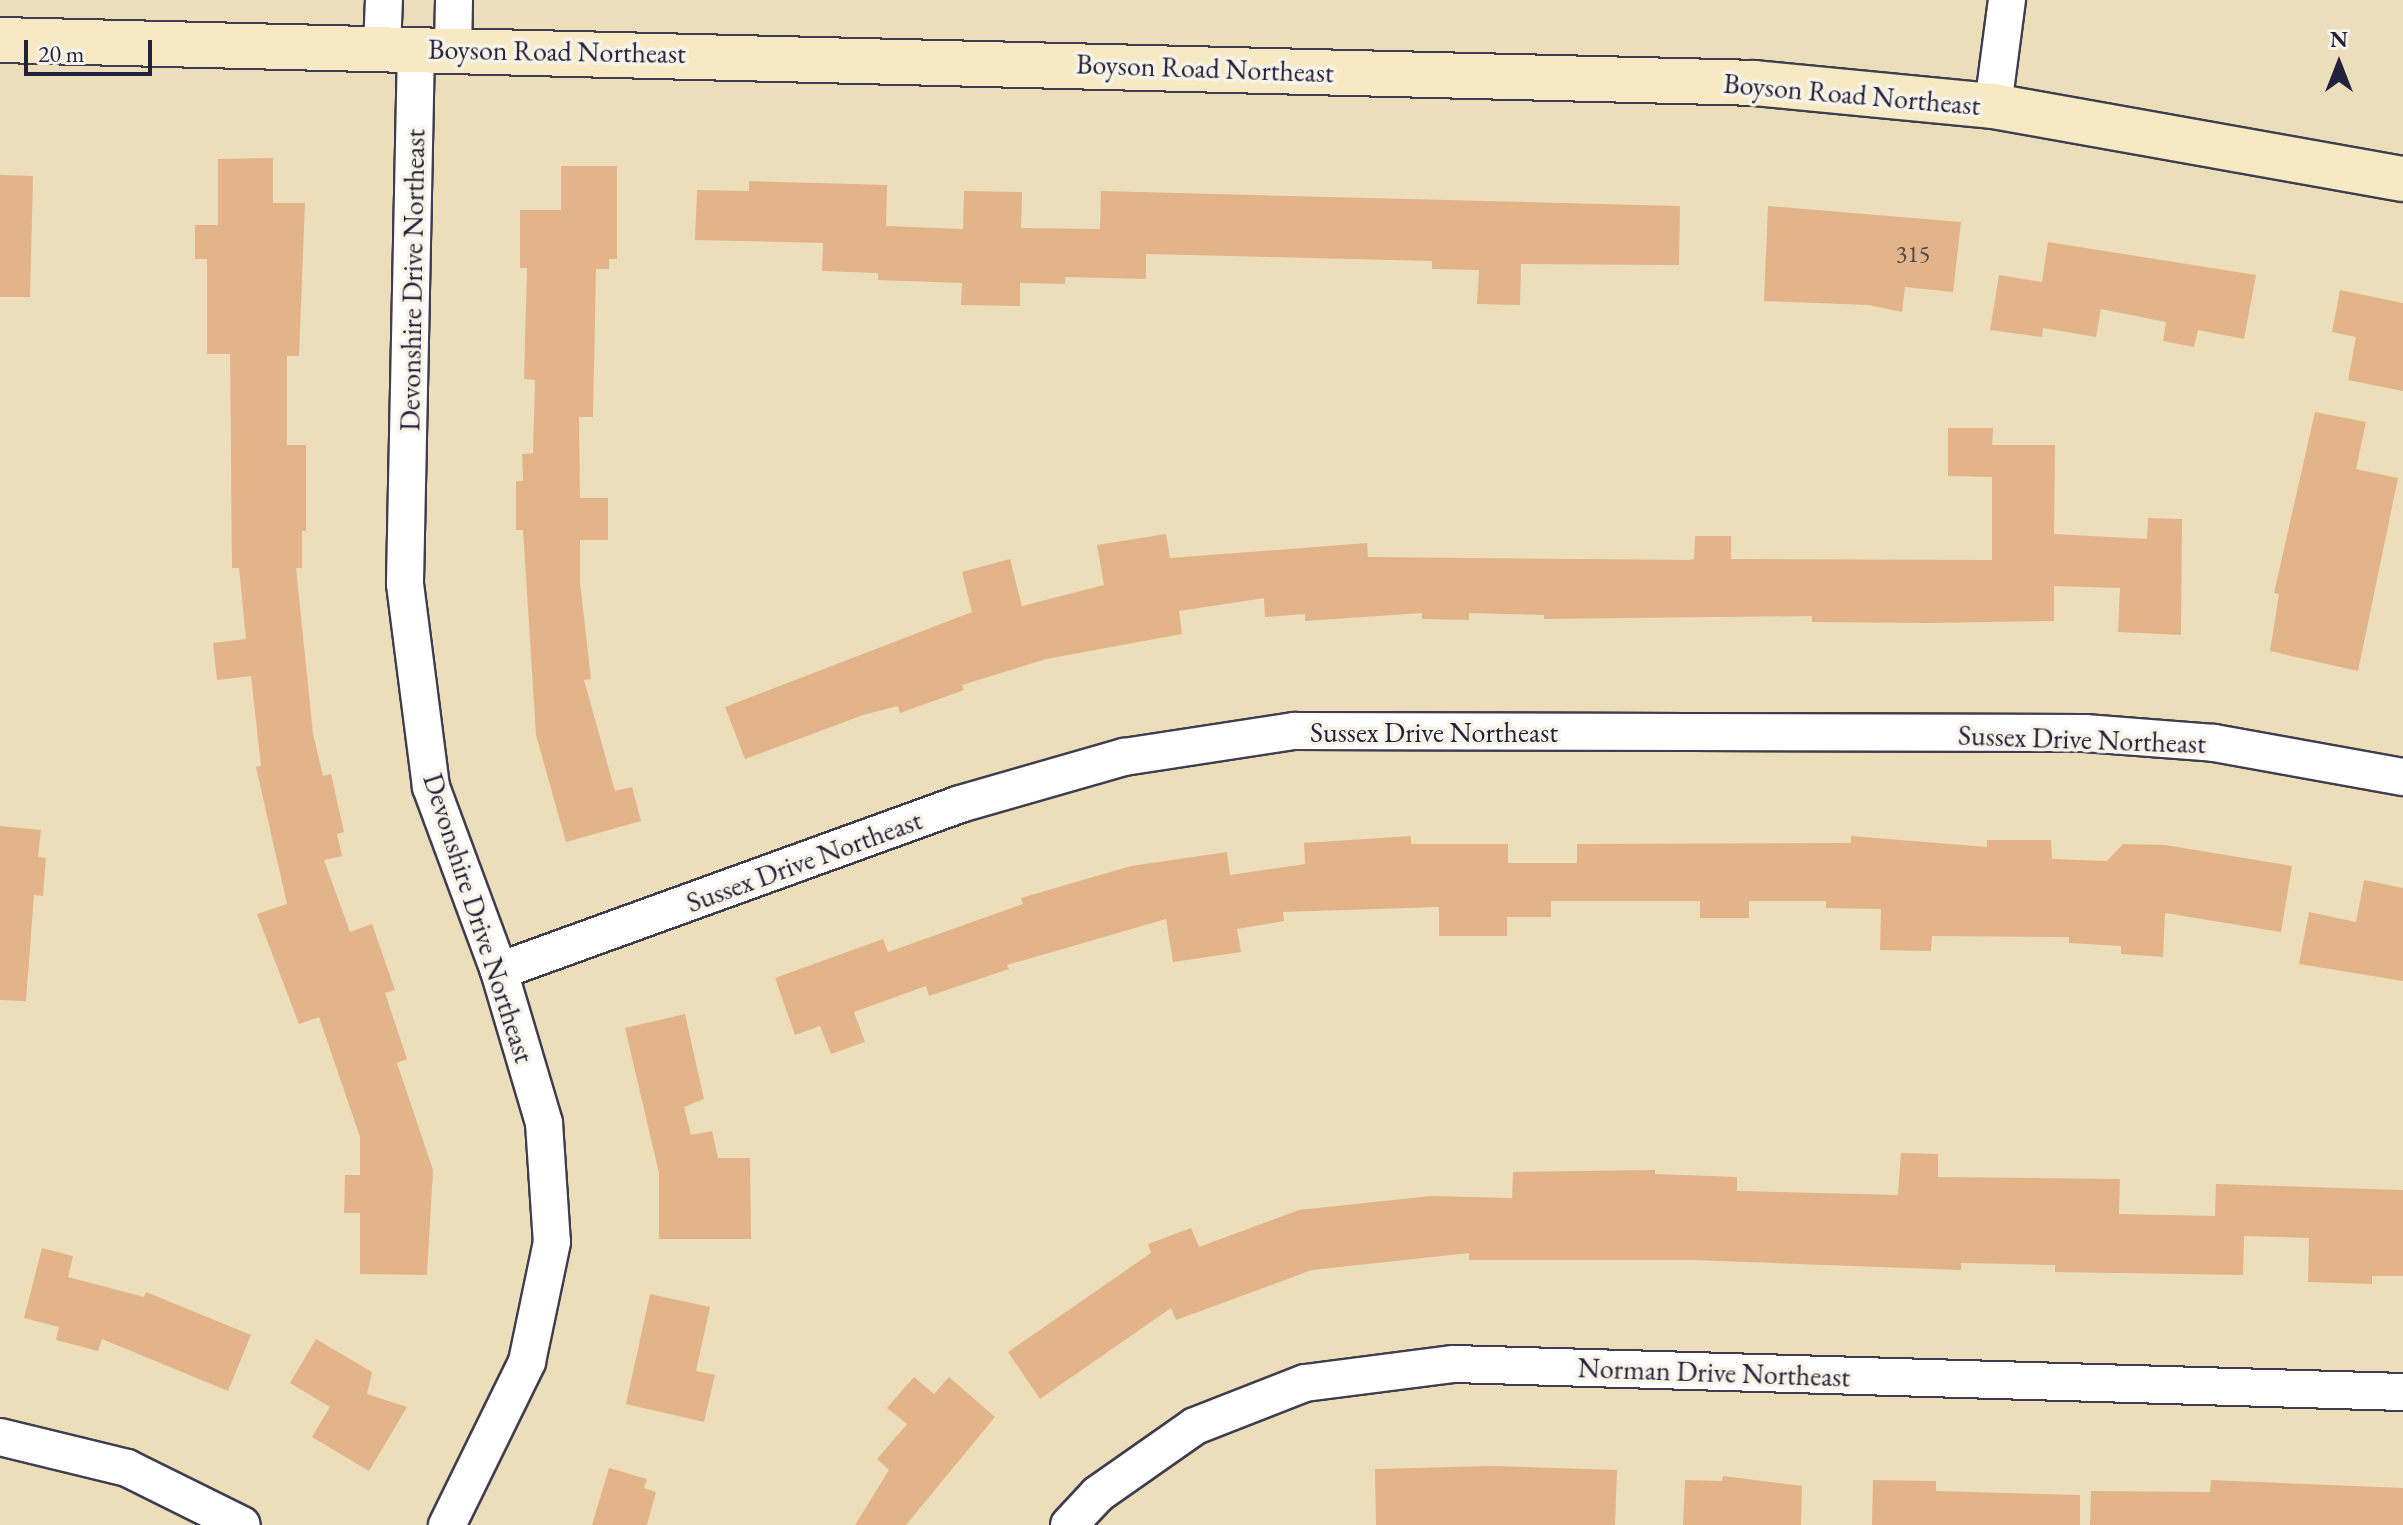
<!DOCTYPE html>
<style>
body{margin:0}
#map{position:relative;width:2403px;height:1525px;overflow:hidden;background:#ecdeba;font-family:"EB Garamond",serif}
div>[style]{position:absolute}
.building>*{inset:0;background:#e3b489}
.roads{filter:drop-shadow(2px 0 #403e4e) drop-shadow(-2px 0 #403e4e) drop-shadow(0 2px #403e4e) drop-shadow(0 -2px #403e4e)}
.street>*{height:36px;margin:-18px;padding:0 18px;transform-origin:18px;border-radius:18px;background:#fff}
.secondary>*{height:44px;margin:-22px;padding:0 22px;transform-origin:22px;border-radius:22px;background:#f6e9c3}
span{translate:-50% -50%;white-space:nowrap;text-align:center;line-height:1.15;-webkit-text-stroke:7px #f7f3e8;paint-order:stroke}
.number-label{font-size:24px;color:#52464e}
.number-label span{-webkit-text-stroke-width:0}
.street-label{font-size:28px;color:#22223b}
.north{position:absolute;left:2299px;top:24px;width:80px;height:80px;-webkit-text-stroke:6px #f7f3e8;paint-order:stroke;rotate:0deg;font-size:22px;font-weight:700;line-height:32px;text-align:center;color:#22223b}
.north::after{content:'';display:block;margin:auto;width:28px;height:36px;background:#22223b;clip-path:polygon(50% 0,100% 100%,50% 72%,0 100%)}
.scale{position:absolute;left:24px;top:40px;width:128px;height:36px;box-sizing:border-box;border:4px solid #22223b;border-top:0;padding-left:10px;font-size:24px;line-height:28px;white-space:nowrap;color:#22223b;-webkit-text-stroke:6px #f7f3e8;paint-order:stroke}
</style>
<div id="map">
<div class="building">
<i style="clip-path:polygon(273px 158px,273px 203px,305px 203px,299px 356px,287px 356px,287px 445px,306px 445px,306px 531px,302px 531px,302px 568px,296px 568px,313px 734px,323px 776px,331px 774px,344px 832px,337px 834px,342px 856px,324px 860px,350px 932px,372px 924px,395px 990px,385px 993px,407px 1059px,397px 1063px,433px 1170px,427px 1275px,360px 1274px,360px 1213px,344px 1213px,345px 1175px,360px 1175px,360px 1137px,319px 1017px,299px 1024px,257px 914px,287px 904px,256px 767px,261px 766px,251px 676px,217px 680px,213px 643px,246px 639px,239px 568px,232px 568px,230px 354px,207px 354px,207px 259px,195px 259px,195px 225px,218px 225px,218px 159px)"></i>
<i style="clip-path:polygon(561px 166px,617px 166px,617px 259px,609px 259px,609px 269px,596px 269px,593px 417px,579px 417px,580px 498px,608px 498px,608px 540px,580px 540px,580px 583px,591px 679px,584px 680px,615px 791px,632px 787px,641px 821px,566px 842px,536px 735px,523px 530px,516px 530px,516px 481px,523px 481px,522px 454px,533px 453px,535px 380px,524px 379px,527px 268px,520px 268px,520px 210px,561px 210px)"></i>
<i style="clip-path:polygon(0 175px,33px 176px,30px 297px,0 297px)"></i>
<i style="clip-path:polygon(749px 181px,887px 185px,886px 226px,963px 229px,964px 191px,1022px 192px,1021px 228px,1100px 229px,1101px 191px,1680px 206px,1679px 265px,1521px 264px,1520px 305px,1477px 304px,1479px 270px,1432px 269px,1432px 261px,1146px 254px,1146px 279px,1065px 277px,1065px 284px,1020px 283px,1020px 306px,961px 305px,962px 283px,878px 280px,878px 273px,822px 271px,823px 243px,695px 240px,697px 190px,749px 191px)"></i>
<i style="clip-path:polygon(1768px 206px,1961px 222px,1953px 292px,1905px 287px,1902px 312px,1868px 305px,1764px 301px)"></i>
<i style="clip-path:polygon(2048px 242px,2256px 275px,2244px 339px,2198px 330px,2194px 347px,2163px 341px,2166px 322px,2101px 309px,2096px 337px,2043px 328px,2042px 337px,1990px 330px,1999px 275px,2042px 282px)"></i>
<i style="clip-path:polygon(2340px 290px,2403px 303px,2403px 391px,2348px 380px,2356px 337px,2332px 332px)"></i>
<i style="clip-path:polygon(2315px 412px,2366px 422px,2356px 469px,2398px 478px,2358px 671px,2270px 651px,2279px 594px,2274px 593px)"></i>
<i style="clip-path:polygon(1948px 428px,1993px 428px,1992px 445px,2055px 445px,2054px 534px,2147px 539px,2148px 518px,2182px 519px,2181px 635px,2118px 632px,2120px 588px,2054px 586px,2054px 621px,1928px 623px,1812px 622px,1812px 616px,1544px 619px,1544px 615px,1469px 613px,1469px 620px,1422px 619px,1422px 613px,1305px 621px,1305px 614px,1265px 617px,1264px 598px,1179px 611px,1182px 634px,1046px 659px,962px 685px,964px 690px,900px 713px,898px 706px,863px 715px,745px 759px,725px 707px,972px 612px,962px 572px,1010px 559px,1022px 606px,1104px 585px,1097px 545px,1166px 534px,1170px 558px,1367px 543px,1368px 557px,1690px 560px,1694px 559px,1695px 536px,1731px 536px,1731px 559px,1992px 560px,1992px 477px,1948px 476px)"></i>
<i style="clip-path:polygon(0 826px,41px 830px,38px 857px,46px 858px,43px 896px,34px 895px,26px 1001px,0 1000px)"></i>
<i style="clip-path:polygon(1411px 836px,1411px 844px,1508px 844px,1508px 863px,1577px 863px,1577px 844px,1851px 843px,1851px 836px,1987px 847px,1987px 840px,2051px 840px,2052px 859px,2107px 861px,2123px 844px,2165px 845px,2292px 866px,2281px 932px,2165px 913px,2163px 957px,2121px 954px,2121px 946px,2069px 943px,2069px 937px,1932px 936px,1931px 951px,1880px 950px,1881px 909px,1826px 908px,1826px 901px,1749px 901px,1749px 918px,1700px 918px,1700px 901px,1551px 901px,1551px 917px,1507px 917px,1507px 936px,1439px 936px,1439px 907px,1283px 912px,1284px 921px,1237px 929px,1241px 952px,1173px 962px,1166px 919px,1007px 965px,1009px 969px,929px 996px,926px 986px,854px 1012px,865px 1042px,831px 1054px,820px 1026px,795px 1035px,775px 978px,883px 939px,888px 952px,1023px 904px,1021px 898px,1131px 866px,1227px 852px,1230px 875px,1305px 864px,1304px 843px)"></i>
<i style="clip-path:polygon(2364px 880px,2403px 888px,2403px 981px,2299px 964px,2309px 912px,2356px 922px)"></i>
<i style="clip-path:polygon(685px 1014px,704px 1099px,684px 1107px,691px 1135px,712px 1131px,718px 1158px,750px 1158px,751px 1239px,659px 1239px,659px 1173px,625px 1028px)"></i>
<i style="clip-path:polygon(1901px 1153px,1938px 1154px,1938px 1177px,2120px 1179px,2119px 1214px,2215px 1216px,2216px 1184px,2403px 1190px,2403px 1276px,2372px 1276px,2372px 1284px,2308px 1282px,2309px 1238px,2244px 1236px,2243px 1275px,2055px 1272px,2055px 1265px,1961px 1263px,1961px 1270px,1693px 1260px,1469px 1260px,1469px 1253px,1312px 1270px,1176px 1320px,1171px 1308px,1040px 1399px,1008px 1352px,1151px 1253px,1148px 1244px,1191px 1228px,1199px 1247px,1299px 1210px,1431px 1196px,1512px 1198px,1513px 1172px,1655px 1170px,1655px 1174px,1737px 1177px,1737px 1191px,1898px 1195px)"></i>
<i style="clip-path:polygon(42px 1248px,73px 1256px,68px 1277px,144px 1297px,146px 1292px,251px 1335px,228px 1391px,102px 1339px,98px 1351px,56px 1340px,59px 1327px,24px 1318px)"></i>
<i style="clip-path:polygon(650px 1294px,710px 1307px,696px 1371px,715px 1375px,704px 1422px,626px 1404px)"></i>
<i style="clip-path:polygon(316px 1339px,372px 1372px,367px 1394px,407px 1407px,369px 1471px,312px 1437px,330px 1407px,290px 1383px)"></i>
<i style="clip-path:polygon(914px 1377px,934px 1394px,949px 1377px,995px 1417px,906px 1525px,855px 1525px,889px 1470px,877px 1459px,907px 1424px,887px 1408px)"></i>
<i style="clip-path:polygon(1491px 1466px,1617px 1470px,1615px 1525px,1376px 1525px,1375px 1469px)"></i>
<i style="clip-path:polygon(609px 1468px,647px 1479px,644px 1488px,656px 1492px,647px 1525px,592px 1525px)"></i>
<i style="clip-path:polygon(1723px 1476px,1802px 1486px,1801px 1525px,1683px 1525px,1685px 1480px,1722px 1481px)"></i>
<i style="clip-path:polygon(1873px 1480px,1936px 1481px,1936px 1491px,2080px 1495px,2080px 1525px,1872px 1525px)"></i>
<i style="clip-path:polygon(2211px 1480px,2403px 1488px,2403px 1525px,2090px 1525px,2091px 1491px,2210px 1492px)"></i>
</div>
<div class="roads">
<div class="street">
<i style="left:382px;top:47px;width:47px;rotate:-87.6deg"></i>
<i style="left:416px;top:48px;width:536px;rotate:91.18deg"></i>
<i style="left:405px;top:584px;width:205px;rotate:82.7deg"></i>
<i style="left:431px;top:787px;width:196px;rotate:69.7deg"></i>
<i style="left:499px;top:971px;width:159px;rotate:73.5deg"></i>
<i style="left:544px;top:1123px;width:119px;rotate:86.2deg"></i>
<i style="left:552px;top:1242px;width:123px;rotate:101.8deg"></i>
<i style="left:527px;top:1362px;width:182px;rotate:116.1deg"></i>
<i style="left:453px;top:49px;width:49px;rotate:-88.8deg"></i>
<i style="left:1993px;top:106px;width:107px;rotate:-82.5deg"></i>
<i style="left:499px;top:971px;width:490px;rotate:-19.9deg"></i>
<i style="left:960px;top:804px;width:171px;rotate:-16deg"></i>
<i style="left:1124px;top:757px;width:172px;rotate:-8.7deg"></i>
<i style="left:1294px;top:731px;width:791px;rotate:0.14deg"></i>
<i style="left:2085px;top:733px;width:129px;rotate:4.4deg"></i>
<i style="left:2214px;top:743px;width:192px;rotate:10.2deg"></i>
<i style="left:0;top:1437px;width:131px;rotate:13.7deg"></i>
<i style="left:127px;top:1468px;width:128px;rotate:26.4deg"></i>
<i style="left:1069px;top:1525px;width:42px;rotate:-46.9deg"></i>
<i style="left:1098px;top:1494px;width:118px;rotate:-35deg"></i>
<i style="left:1195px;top:1426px;width:118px;rotate:-21.4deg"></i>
<i style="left:1305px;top:1383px;width:150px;rotate:-7.3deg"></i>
<i style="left:1454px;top:1364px;width:949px;rotate:1.69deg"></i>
</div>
<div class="secondary">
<i style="left:0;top:40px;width:1755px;rotate:1.4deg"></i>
<i style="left:1754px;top:83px;width:240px;rotate:5.5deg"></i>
<i style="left:1993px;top:106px;width:416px;rotate:10.1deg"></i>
</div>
</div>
<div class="number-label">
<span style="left:1913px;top:254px">315</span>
</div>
<div class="street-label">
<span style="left:557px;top:51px;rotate:1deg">Boyson Road Northeast</span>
<span style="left:1205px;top:68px;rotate:2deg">Boyson Road Northeast</span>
<span style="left:1852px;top:94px;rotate:5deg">Boyson Road Northeast</span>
<span style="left:412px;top:280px;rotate:-89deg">Devonshire Drive Northeast</span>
<span style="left:1434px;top:732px">Sussex Drive Northeast</span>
<span style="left:2082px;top:739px;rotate:2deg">Sussex Drive Northeast</span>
<span style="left:804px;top:861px;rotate:-20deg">Sussex Drive Northeast</span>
<span style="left:479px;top:918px;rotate:72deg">Devonshire Drive Northeast</span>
<span style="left:1714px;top:1372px;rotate:2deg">Norman Drive Northeast</span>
</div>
<div class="north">N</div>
<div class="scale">20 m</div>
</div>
